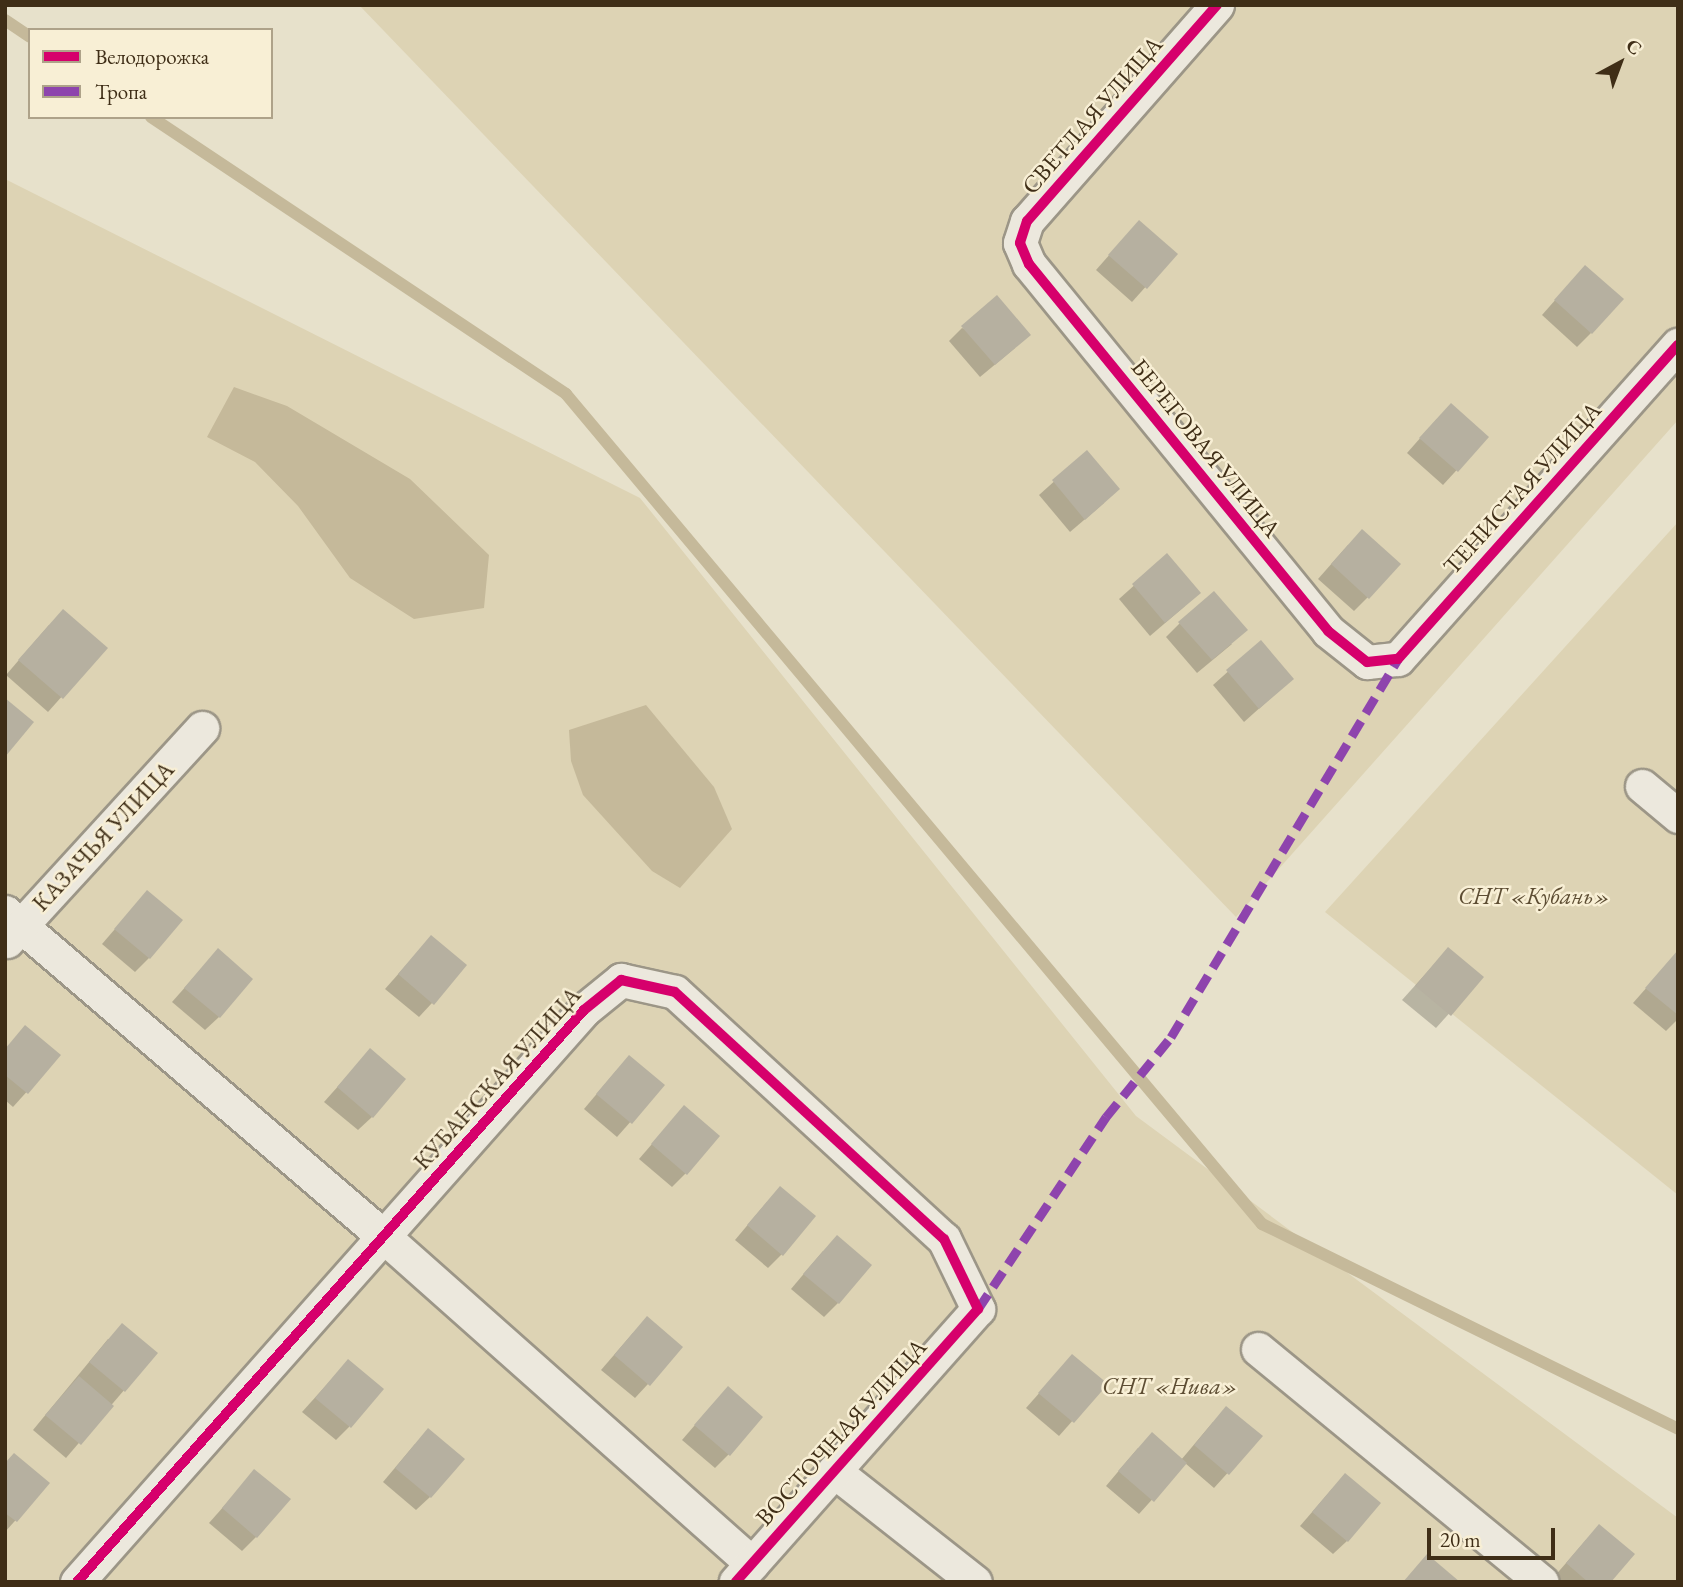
<!DOCTYPE html>
<meta charset="utf-8">
<style>
body{margin:0}
#map{position:relative;width:1683px;height:1587px;overflow:hidden;background:#e7e1cb;font-family:"EB Garamond",serif}
div>[style]{position:absolute}
.green>*{inset:0;background:#ddd3b4}
.water>*{inset:0;background:#c5b99a}
.shadow>*{inset:0;background:#0003}
.stream>*{height:12px;margin:-6px;padding:0 6px;transform-origin:6px;border-radius:6px;background:#c5b99a}
.building>*{inset:0;background:#b6b0a0}
.roads{filter:drop-shadow(2px 0 #9c9687) drop-shadow(-2px 0 #9c9687) drop-shadow(0 2px #9c9687) drop-shadow(0 -2px #9c9687)}
.minor>*{height:33px;margin:-16.5px;padding:0 16.5px;transform-origin:16.5px;border-radius:16.5px;background:#ece8dd}
.quiet>*{height:9px;margin-top:-4.5px;transform-origin:0;background:repeating-linear-gradient(90deg,#8e44ad 0 18px,transparent 0 27px)}
.cycleway>*{height:10px;margin:-5px;padding:0 5px;transform-origin:5px;border-radius:5px;background:#d6006c}
span{translate:-50% -50%;white-space:nowrap;text-align:center;line-height:1.15;-webkit-text-stroke:5px #f8efd5;paint-order:stroke}
.street-label{font-size:24px;color:#3f2e17}
.park-label{font-size:24px;color:#5d4d33;font-style:italic}
.frame{position:absolute;inset:0;border:7px solid #3f2e17;pointer-events:none}
.legend{position:absolute;left:28px;top:28px;width:245px;height:91px;box-sizing:border-box;background:#f8efd5;border:2px solid #aea289;margin:0;padding:9px 12px;list-style:none;font-size:21px;color:#3f2e17}
.legend li{display:flex;align-items:center;gap:14px;height:35px}
.legend b{width:35px;border:2px solid #aea289}
.north{position:absolute;left:1585px;top:28px;width:70px;height:70px;-webkit-text-stroke:5px #f8efd5;paint-order:stroke;rotate:41deg;font-size:19px;font-weight:700;line-height:28px;text-align:center;color:#3f2e17}
.north::after{content:'';display:block;margin:auto;width:24px;height:32px;background:#3f2e17;clip-path:polygon(50% 0,100% 100%,50% 72%,0 100%)}
.scale{position:absolute;left:1427px;top:1528px;width:128px;height:32px;box-sizing:border-box;border:4px solid #3f2e17;border-top:0;padding-left:9px;font-size:21px;line-height:24px;white-space:nowrap;color:#3f2e17;-webkit-text-stroke:5px #f8efd5;paint-order:stroke}
</style>
<div id="map">
<div class="green">
<i style="clip-path:polygon(359px 5px,1678px 5px,1678px 420px,1236px 917px)"></i>
<i style="clip-path:polygon(5px 179px,640px 498px,1136px 1116px,1678px 1518px,1678px 1582px,5px 1582px)"></i>
<i style="clip-path:polygon(1678px 522px,1678px 1195px,1325px 912px)"></i>
</div>
<div class="water">
<i style="clip-path:polygon(234px 387px,287px 406px,410px 479px,489px 555px,484px 608px,414px 619px,350px 578px,298px 506px,255px 462px,207px 437px)"></i>
<i style="clip-path:polygon(646px 705px,714px 787px,732px 829px,680px 888px,652px 871px,583px 795px,571px 761px,569px 730px)"></i>
</div>
<div class="shadow">
<i style="clip-path:polygon(1126px 236px,1175px 254px,1132px 302px,1096px 270px)"></i>
<i style="clip-path:polygon(1572px 281px,1591px 333px,1577px 347px,1542px 315px)"></i>
<i style="clip-path:polygon(962px 328px,1015px 348px,980px 377px,949px 341px)"></i>
<i style="clip-path:polygon(1437px 419px,1487px 437px,1443px 485px,1407px 453px)"></i>
<i style="clip-path:polygon(1087px 452px,1104px 503px,1070px 532px,1039px 495px)"></i>
<i style="clip-path:polygon(1348px 545px,1368px 597px,1354px 611px,1318px 579px)"></i>
<i style="clip-path:polygon(1167px 556px,1185px 606px,1150px 636px,1119px 599px)"></i>
<i style="clip-path:polygon(1180px 623px,1232px 644px,1197px 673px,1166px 637px)"></i>
<i style="clip-path:polygon(49px 625px,105px 648px,48px 712px,6px 675px)"></i>
<i style="clip-path:polygon(1261px 642px,1292px 679px,1244px 722px,1213px 685px)"></i>
<i style="clip-path:polygon(147px 892px,149px 958px,135px 972px,102px 944px)"></i>
<i style="clip-path:polygon(431px 937px,432px 1003px,419px 1017px,385px 989px)"></i>
<i style="clip-path:polygon(1448px 949px,1482px 977px,1436px 1028px,1402px 1000px)"></i>
<i style="clip-path:polygon(218px 950px,219px 1017px,205px 1030px,172px 1002px)"></i>
<i style="clip-path:polygon(1678px 952px,1678px 1019px,1666px 1031px,1633px 1003px)"></i>
<i style="clip-path:polygon(5px 1049px,59px 1056px,13px 1107px,5px 1100px)"></i>
<i style="clip-path:polygon(357px 1065px,372px 1117px,358px 1130px,324px 1102px)"></i>
<i style="clip-path:polygon(616px 1071px,663px 1085px,617px 1137px,584px 1109px)"></i>
<i style="clip-path:polygon(671px 1122px,686px 1173px,672px 1187px,639px 1159px)"></i>
<i style="clip-path:polygon(767px 1202px,782px 1254px,768px 1268px,735px 1240px)"></i>
<i style="clip-path:polygon(823px 1251px,838px 1303px,824px 1317px,791px 1289px)"></i>
<i style="clip-path:polygon(633px 1333px,648px 1384px,635px 1398px,601px 1370px)"></i>
<i style="clip-path:polygon(108px 1339px,155px 1354px,66px 1458px,33px 1430px)"></i>
<i style="clip-path:polygon(1072px 1356px,1105px 1384px,1059px 1436px,1026px 1408px)"></i>
<i style="clip-path:polygon(348px 1361px,349px 1427px,336px 1440px,302px 1412px)"></i>
<i style="clip-path:polygon(714px 1403px,729px 1454px,715px 1468px,682px 1440px)"></i>
<i style="clip-path:polygon(1213px 1422px,1260px 1437px,1214px 1488px,1185px 1463px,1139px 1514px,1106px 1486px,1138px 1448px,1181px 1460px)"></i>
<i style="clip-path:polygon(415px 1444px,430px 1497px,416px 1510px,383px 1482px)"></i>
<i style="clip-path:polygon(5px 1464px,48px 1484px,5px 1532px)"></i>
<i style="clip-path:polygon(255px 1471px,256px 1537px,242px 1551px,209px 1523px)"></i>
<i style="clip-path:polygon(1332px 1489px,1347px 1541px,1333px 1554px,1300px 1526px)"></i>
<i style="clip-path:polygon(1586px 1540px,1609px 1582px,1558px 1582px,1553px 1578px)"></i>
</div>
<div class="stream">
<i style="left:5px;top:20px;width:30px;rotate:34deg"></i>
<i style="left:151px;top:117px;width:499px;rotate:33.7deg"></i>
<i style="left:566px;top:394px;width:1083px;rotate:50.02deg"></i>
<i style="left:1262px;top:1224px;width:464px;rotate:26.2deg"></i>
</div>
<div class="building">
<i style="clip-path:polygon(1139px 220px,1178px 254px,1147px 289px,1108px 255px)"></i>
<i style="clip-path:polygon(1585px 265px,1624px 299px,1592px 334px,1554px 300px)"></i>
<i style="clip-path:polygon(997px 295px,1031px 335px,995px 365px,961px 326px)"></i>
<i style="clip-path:polygon(1451px 403px,1489px 437px,1458px 472px,1419px 438px)"></i>
<i style="clip-path:polygon(1087px 450px,1120px 489px,1085px 520px,1052px 480px)"></i>
<i style="clip-path:polygon(1362px 529px,1401px 564px,1369px 599px,1331px 564px)"></i>
<i style="clip-path:polygon(1167px 553px,1201px 593px,1165px 623px,1132px 584px)"></i>
<i style="clip-path:polygon(1214px 591px,1248px 630px,1212px 660px,1178px 622px)"></i>
<i style="clip-path:polygon(63px 609px,108px 648px,63px 699px,18px 660px)"></i>
<i style="clip-path:polygon(1261px 640px,1294px 679px,1259px 709px,1226px 670px)"></i>
<i style="clip-path:polygon(5px 698px,34px 722px,5px 757px)"></i>
<i style="clip-path:polygon(147px 890px,183px 920px,150px 959px,114px 929px)"></i>
<i style="clip-path:polygon(431px 935px,467px 965px,434px 1005px,398px 974px)"></i>
<i style="clip-path:polygon(1448px 947px,1484px 977px,1451px 1016px,1415px 986px)"></i>
<i style="clip-path:polygon(218px 948px,253px 979px,220px 1018px,184px 988px)"></i>
<i style="clip-path:polygon(1678px 950px,1678px 1015px,1645px 988px)"></i>
<i style="clip-path:polygon(25px 1025px,61px 1055px,28px 1094px,5px 1075px,5px 1049px)"></i>
<i style="clip-path:polygon(370px 1048px,406px 1079px,373px 1118px,337px 1087px)"></i>
<i style="clip-path:polygon(629px 1055px,665px 1085px,632px 1124px,596px 1094px)"></i>
<i style="clip-path:polygon(684px 1105px,720px 1136px,687px 1175px,651px 1144px)"></i>
<i style="clip-path:polygon(780px 1186px,816px 1216px,783px 1256px,747px 1225px)"></i>
<i style="clip-path:polygon(837px 1235px,872px 1265px,839px 1304px,803px 1274px)"></i>
<i style="clip-path:polygon(647px 1316px,683px 1347px,650px 1386px,614px 1355px)"></i>
<i style="clip-path:polygon(122px 1323px,158px 1353px,125px 1392px,89px 1362px)"></i>
<i style="clip-path:polygon(1072px 1354px,1108px 1384px,1074px 1423px,1038px 1393px)"></i>
<i style="clip-path:polygon(348px 1359px,384px 1389px,351px 1428px,315px 1398px)"></i>
<i style="clip-path:polygon(79px 1376px,114px 1406px,81px 1445px,45px 1415px)"></i>
<i style="clip-path:polygon(728px 1386px,763px 1417px,730px 1456px,694px 1425px)"></i>
<i style="clip-path:polygon(1226px 1406px,1263px 1436px,1229px 1475px,1194px 1445px)"></i>
<i style="clip-path:polygon(428px 1428px,465px 1459px,431px 1498px,395px 1468px)"></i>
<i style="clip-path:polygon(1152px 1432px,1187px 1463px,1154px 1502px,1118px 1471px)"></i>
<i style="clip-path:polygon(14px 1453px,50px 1483px,17px 1522px,5px 1513px,5px 1463px)"></i>
<i style="clip-path:polygon(254px 1469px,291px 1499px,257px 1538px,222px 1508px)"></i>
<i style="clip-path:polygon(1345px 1473px,1381px 1503px,1348px 1542px,1312px 1512px)"></i>
<i style="clip-path:polygon(1599px 1524px,1635px 1554px,1611px 1582px,1588px 1582px,1566px 1563px)"></i>
<i style="clip-path:polygon(1427px 1554px,1460px 1582px,1403px 1582px)"></i>
</div>
<div class="roads">
<div class="minor">
<i style="left:1217px;top:5px;width:288px;rotate:131.3deg"></i>
<i style="left:1027px;top:221px;width:23px;rotate:108deg"></i>
<i style="left:1020px;top:243px;width:23px;rotate:67deg"></i>
<i style="left:1029px;top:264px;width:473px;rotate:50.8deg"></i>
<i style="left:1328px;top:631px;width:50px;rotate:38.5deg"></i>
<i style="left:1367px;top:662px;width:31px;rotate:-6deg"></i>
<i style="left:1398px;top:659px;width:421px;rotate:-48.3deg"></i>
<i style="left:1642px;top:786px;width:47px;rotate:39.8deg"></i>
<i style="left:5px;top:912px;width:496px;rotate:40.6deg"></i>
<i style="left:382px;top:1235px;width:495px;rotate:41.6deg"></i>
<i style="left:7px;top:941px;width:289px;rotate:-47.5deg"></i>
<i style="left:1258px;top:1349px;width:367px;rotate:39.4deg"></i>
<i style="left:834px;top:1471px;width:179px;rotate:38.2deg"></i>
<i style="left:77px;top:1582px;width:764px;rotate:-48.45deg"></i>
<i style="left:584px;top:1010px;width:48px;rotate:-39deg"></i>
<i style="left:621px;top:980px;width:55px;rotate:12.5deg"></i>
<i style="left:675px;top:992px;width:365px;rotate:42.6deg"></i>
<i style="left:944px;top:1239px;width:78px;rotate:64.1deg"></i>
<i style="left:978px;top:1309px;width:365px;rotate:131.6deg"></i>
</div>
</div>
<div class="quiet">
<i style="left:978px;top:1309px;width:231px;rotate:-56.3deg"></i>
<i style="left:1106px;top:1117px;width:103px;rotate:-50.9deg"></i>
<i style="left:1171px;top:1037px;width:441px;rotate:-59deg"></i>
</div>
<div class="cycleway">
<i style="left:1217px;top:5px;width:288px;rotate:131.3deg"></i>
<i style="left:1027px;top:221px;width:23px;rotate:108deg"></i>
<i style="left:1020px;top:243px;width:23px;rotate:67deg"></i>
<i style="left:1029px;top:264px;width:473px;rotate:50.8deg"></i>
<i style="left:1328px;top:631px;width:50px;rotate:38.5deg"></i>
<i style="left:1367px;top:662px;width:31px;rotate:-6deg"></i>
<i style="left:1398px;top:659px;width:421px;rotate:-48.3deg"></i>
<i style="left:77px;top:1582px;width:764px;rotate:-48.45deg"></i>
<i style="left:584px;top:1010px;width:48px;rotate:-39deg"></i>
<i style="left:621px;top:980px;width:55px;rotate:12.5deg"></i>
<i style="left:675px;top:992px;width:365px;rotate:42.6deg"></i>
<i style="left:944px;top:1239px;width:78px;rotate:64.1deg"></i>
<i style="left:978px;top:1309px;width:365px;rotate:131.6deg"></i>
</div>
<div class="street-label">
<span style="left:1092px;top:115px;rotate:-49deg">СВЕТЛАЯ УЛИЦА</span>
<span style="left:1206px;top:448px;rotate:51deg">БЕРЕГОВАЯ УЛИЦА</span>
<span style="left:1522px;top:488px;rotate:-48deg">ТЕНИСТАЯ УЛИЦА</span>
<span style="left:103px;top:836px;rotate:-47deg">КАЗАЧЬЯ УЛИЦА</span>
<span style="left:497px;top:1078px;rotate:-48deg">КУБАНСКАЯ УЛИЦА</span>
<span style="left:841px;top:1432px;rotate:-48deg">ВОСТОЧНАЯ УЛИЦА</span>
</div>
<div class="park-label">
<span style="left:1534px;top:896px">СНТ «Кубань»</span>
<span style="left:1170px;top:1386px">СНТ «Нива»</span>
</div>
<div class="frame"></div>
<ul class="legend">
<li><b style="height:9px;background:#d6006c"></b>Велодорожка</li>
<li><b style="height:9px;background:#8e44ad"></b>Тропа</li>
</ul>
<div class="north">С</div>
<div class="scale">20 m</div>
</div>
